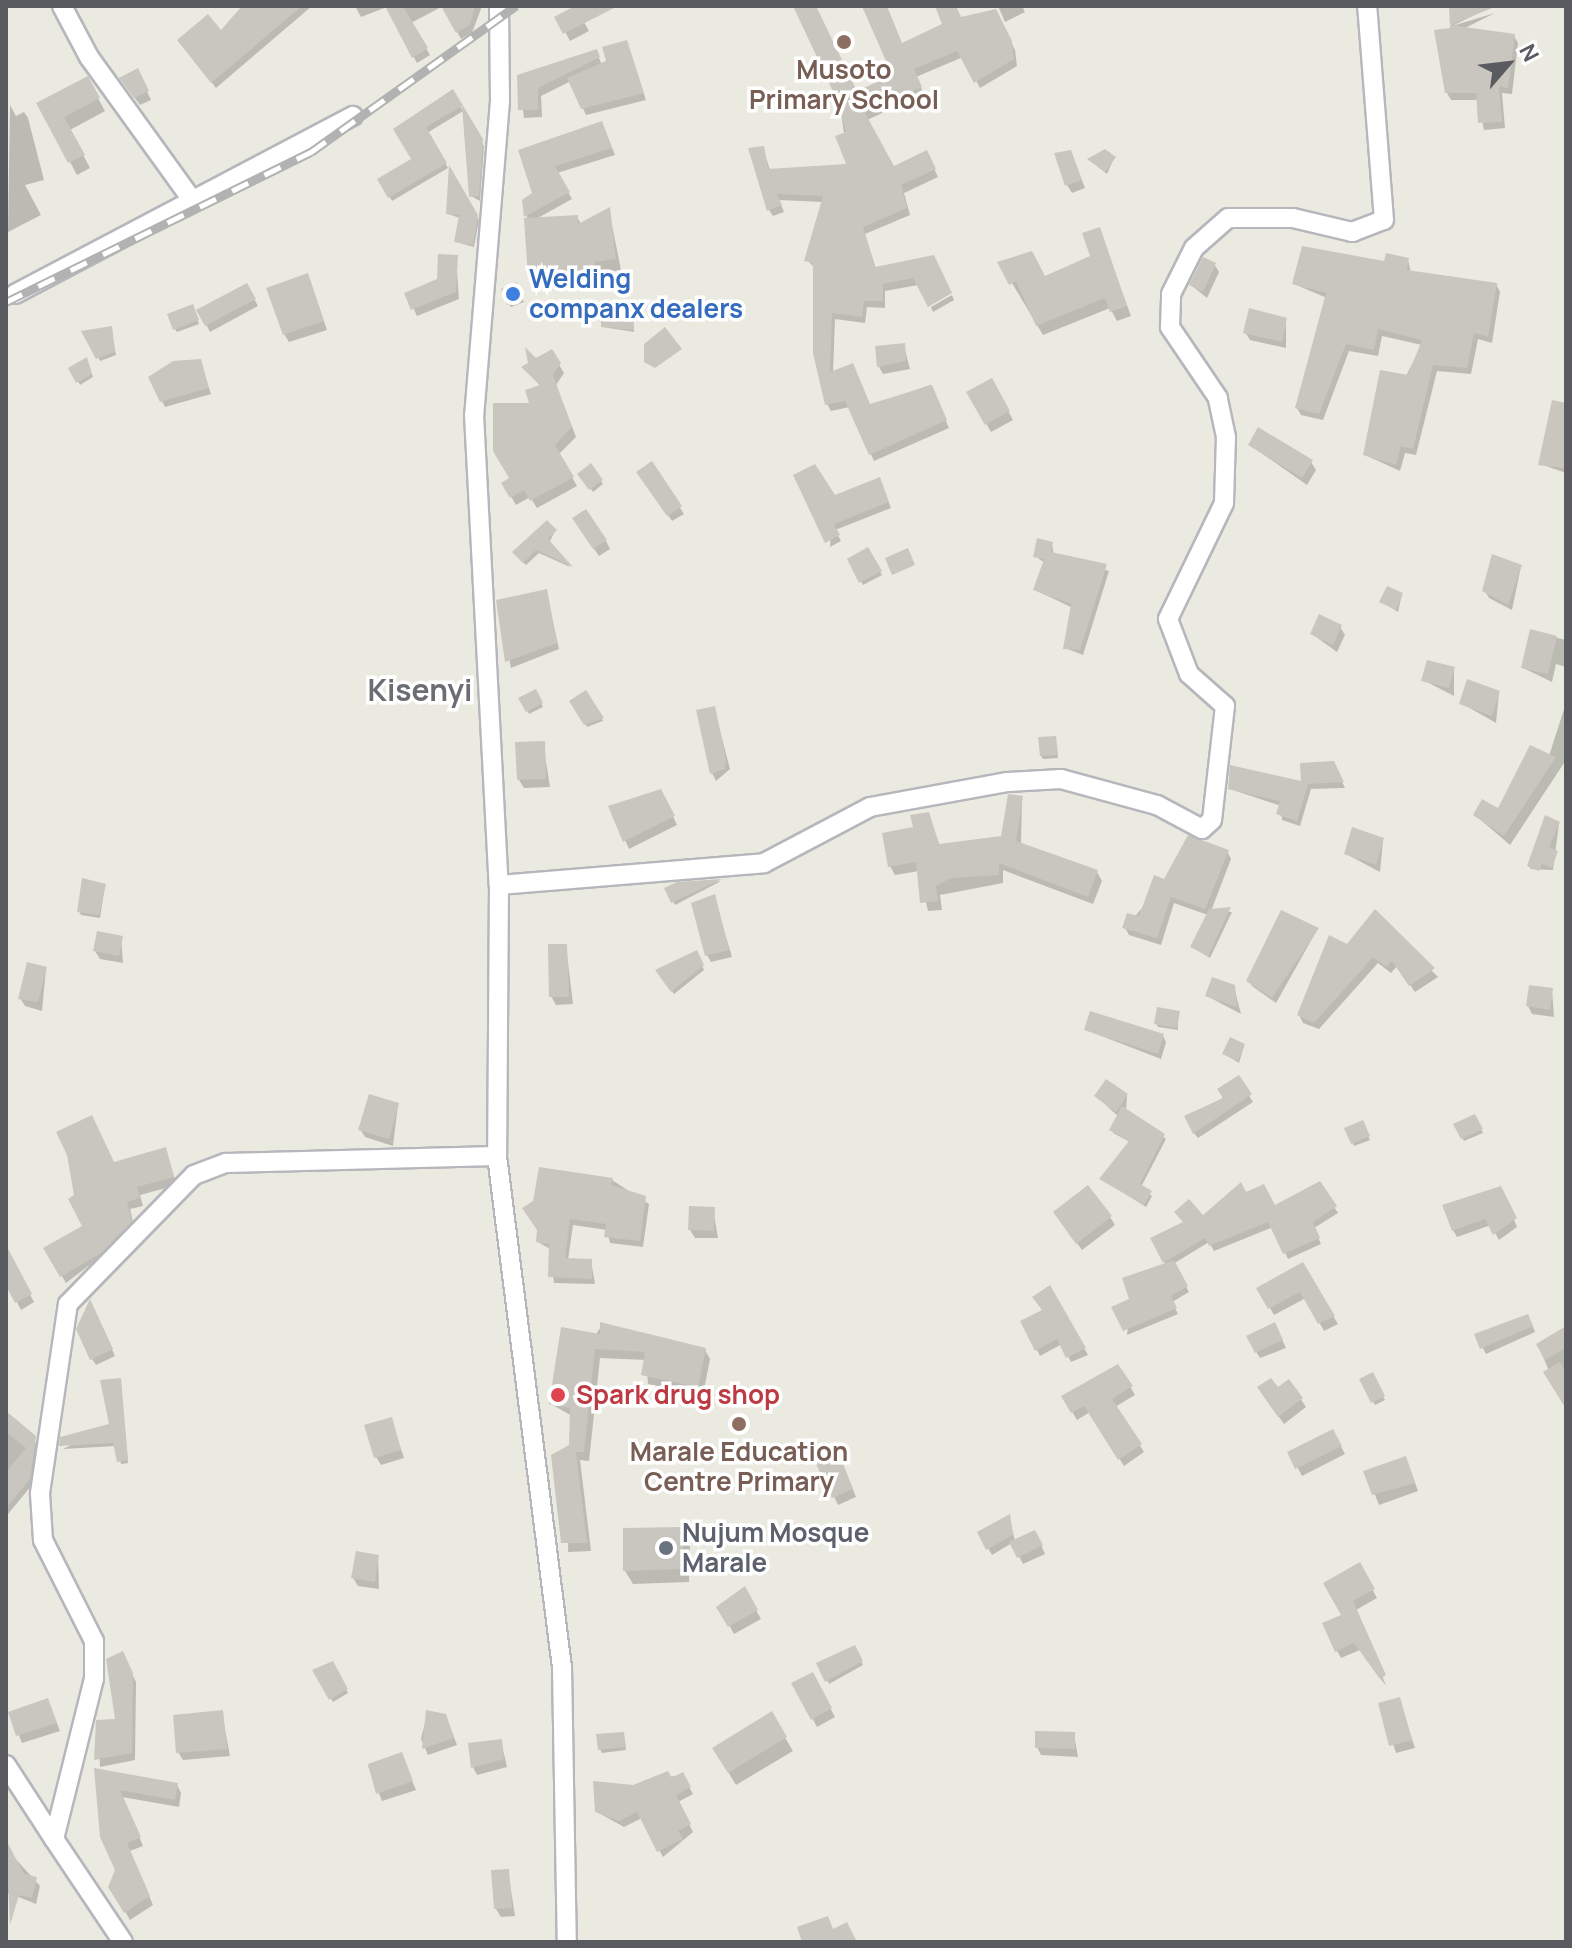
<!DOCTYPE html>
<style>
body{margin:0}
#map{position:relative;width:1572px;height:1948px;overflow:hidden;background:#ebeae0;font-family:Manrope,sans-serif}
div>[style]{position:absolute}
.shadow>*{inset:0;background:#0003}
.building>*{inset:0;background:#c8c6bf}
.roads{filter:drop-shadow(2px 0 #b6b7bc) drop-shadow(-2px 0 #b6b7bc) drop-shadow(0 2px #b6b7bc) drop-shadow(0 -2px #b6b7bc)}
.minor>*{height:18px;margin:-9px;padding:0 9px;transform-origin:9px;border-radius:9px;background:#fff}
.rail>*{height:9px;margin-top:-4.5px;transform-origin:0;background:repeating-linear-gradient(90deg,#fff 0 18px,#b1b2b2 0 36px);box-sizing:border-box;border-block:2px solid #b1b2b2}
.dots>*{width:22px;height:22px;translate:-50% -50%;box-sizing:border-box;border:4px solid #fff;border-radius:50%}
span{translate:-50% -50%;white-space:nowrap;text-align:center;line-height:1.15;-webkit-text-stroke:7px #fff;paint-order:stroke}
.education-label{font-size:26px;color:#785e54;font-weight:700}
.shop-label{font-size:26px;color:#366cbe;font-weight:700}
.left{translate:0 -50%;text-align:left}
.health-label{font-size:26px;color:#be3a42;font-weight:700}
.worship-label{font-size:26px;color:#5b616d;font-weight:700}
.quarter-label{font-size:30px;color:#6a6d72;font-weight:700}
.frame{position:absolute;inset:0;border:8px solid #595b60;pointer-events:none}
.north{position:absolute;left:1468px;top:24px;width:80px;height:80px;-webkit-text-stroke:6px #fff;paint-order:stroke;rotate:62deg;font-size:22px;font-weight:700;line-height:32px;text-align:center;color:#595b60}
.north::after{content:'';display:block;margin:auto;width:28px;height:36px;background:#595b60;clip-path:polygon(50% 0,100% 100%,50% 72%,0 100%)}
</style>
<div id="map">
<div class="shadow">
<i style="clip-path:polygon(244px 6px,312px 6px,216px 88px,183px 46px,221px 33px)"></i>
<i style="clip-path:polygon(355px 6px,443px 6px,411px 23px,430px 55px,417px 63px,387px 7px,361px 17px)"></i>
<i style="clip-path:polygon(451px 6px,482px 6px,472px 33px,461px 39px,447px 12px)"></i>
<i style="clip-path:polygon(796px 6px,815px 6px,857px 94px,894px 76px,862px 6px,884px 6px,902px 45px,945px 25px,937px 6px,955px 6px,961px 19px,995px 12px,1015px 50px,1017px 66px,980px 88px,963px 57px,916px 77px,924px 94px,867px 120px,893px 168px,930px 160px,938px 177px,904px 193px,910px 215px,865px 234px,876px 269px,933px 257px,918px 285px,885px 291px,885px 308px,867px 307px,865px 323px,835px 319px,833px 373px,870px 406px,930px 385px,949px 428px,874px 461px,850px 407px,831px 411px,827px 404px,815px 268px,807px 260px,823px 202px,779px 200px,784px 212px,773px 216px,769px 210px,763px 148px,770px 170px,849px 166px,839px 100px)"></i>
<i style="clip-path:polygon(998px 6px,1022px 6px,1025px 12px,1005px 22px)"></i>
<i style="clip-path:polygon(1451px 6px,1493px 6px,1452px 26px,1495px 13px,1463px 29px,1514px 36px,1518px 43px,1512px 94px,1502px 93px,1505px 128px,1484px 130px,1478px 100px,1451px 100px,1447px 93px,1436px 32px,1452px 30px)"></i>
<i style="clip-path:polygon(576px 8px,589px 31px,570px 41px,557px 17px)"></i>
<i style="clip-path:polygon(626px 42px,646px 100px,586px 115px,571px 81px,541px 96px,542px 117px,524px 118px,519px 77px,596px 51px,602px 65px)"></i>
<i style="clip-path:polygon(87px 78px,105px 111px,70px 130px,90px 168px,77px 175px,39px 104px)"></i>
<i style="clip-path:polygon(141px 79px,151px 100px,140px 105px,126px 86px)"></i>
<i style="clip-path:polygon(452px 92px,463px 111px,427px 133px,448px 168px,392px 201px,380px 180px,414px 160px,396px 130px)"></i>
<i style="clip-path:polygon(10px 105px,16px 116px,24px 112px,28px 118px,44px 180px,25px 185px,41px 215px,8px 232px)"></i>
<i style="clip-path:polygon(464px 113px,484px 146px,480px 201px,471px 196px)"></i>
<i style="clip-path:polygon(604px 128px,615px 155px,557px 173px,572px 199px,536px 219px,577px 217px,581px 224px,609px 210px,621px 270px,600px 273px,600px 283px,536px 287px,525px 201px,535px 194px,521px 151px)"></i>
<i style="clip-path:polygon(1070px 150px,1085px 188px,1072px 193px,1067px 185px)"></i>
<i style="clip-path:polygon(1114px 158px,1107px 174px,1092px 162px)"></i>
<i style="clip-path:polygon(450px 172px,479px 220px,474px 247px,456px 242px,460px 218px,448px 214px)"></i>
<i style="clip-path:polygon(1099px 229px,1131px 316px,1117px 321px,1110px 308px,1043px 335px,1000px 263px,1045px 278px,1093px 257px)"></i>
<i style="clip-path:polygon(456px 257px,459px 299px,417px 316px,407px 294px,439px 281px)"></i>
<i style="clip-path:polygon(1408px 260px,1411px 273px,1496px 284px,1500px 292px,1492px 343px,1478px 339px,1471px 374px,1437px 371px,1416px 455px,1405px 453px,1400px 471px,1365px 455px,1422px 345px,1382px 336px,1378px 356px,1349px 351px,1323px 420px,1301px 415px,1297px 408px,1327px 298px,1294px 284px)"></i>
<i style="clip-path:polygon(1214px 264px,1219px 272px,1207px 298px,1191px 285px)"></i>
<i style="clip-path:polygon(311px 284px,327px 330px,289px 342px,284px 334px)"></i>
<i style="clip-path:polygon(516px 285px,524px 302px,511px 307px,509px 304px)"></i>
<i style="clip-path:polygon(247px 286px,258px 306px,210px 332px,199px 311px)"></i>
<i style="clip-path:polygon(952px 295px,954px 300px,933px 312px,931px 307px)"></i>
<i style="clip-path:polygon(194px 309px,199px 324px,177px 332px,175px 329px)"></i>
<i style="clip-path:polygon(633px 314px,634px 332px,603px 327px)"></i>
<i style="clip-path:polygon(1286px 319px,1286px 348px,1250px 340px,1245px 332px)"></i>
<i style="clip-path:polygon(111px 329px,116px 355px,100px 361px,84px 332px)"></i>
<i style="clip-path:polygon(904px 346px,910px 369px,883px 374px,879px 367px)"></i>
<i style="clip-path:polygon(551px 351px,564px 373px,556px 385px,576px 437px,559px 454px,577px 486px,537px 508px,530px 497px,516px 505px,504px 484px,512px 479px,541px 387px,524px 367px)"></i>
<i style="clip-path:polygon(200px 361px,211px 394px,165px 407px,162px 401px)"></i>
<i style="clip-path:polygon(88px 363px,93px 377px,80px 385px,71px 369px)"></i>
<i style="clip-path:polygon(991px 380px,1013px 420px,991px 432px,969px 392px)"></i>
<i style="clip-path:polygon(1553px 403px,1566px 405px,1566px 473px,1540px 464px)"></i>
<i style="clip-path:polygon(1250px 445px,1311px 462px,1316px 470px,1307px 485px)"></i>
<i style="clip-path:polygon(652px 464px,684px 514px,672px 521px,643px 480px)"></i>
<i style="clip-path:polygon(590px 466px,603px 484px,593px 492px,580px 474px)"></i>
<i style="clip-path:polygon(882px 485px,891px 508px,835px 530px,841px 541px,830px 547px,834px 497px)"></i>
<i style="clip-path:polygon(579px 527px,606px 541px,610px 549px,599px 556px)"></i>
<i style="clip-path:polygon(555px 531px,549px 543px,570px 567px,539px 553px,526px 565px,516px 555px)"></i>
<i style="clip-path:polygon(1052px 544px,1054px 555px,1109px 571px,1083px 655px,1065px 648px,1073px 608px,1035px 590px,1045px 563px,1035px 556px)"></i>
<i style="clip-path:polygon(867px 550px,882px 575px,863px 585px,850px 560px)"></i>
<i style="clip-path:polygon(1521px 566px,1512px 610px,1489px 598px,1485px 591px)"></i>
<i style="clip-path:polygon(546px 591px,559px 649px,511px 668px,498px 602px)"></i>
<i style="clip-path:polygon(1402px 594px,1398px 612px,1382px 602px)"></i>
<i style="clip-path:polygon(1340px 627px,1345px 635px,1337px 652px,1312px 634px)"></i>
<i style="clip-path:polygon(1532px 632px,1566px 640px,1566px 667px,1556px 664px,1552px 682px,1523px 668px)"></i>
<i style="clip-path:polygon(1454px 669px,1454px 696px,1423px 680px)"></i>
<i style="clip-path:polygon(535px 691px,543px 707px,529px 714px,521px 698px)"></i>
<i style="clip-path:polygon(586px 692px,603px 721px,587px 727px,572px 701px)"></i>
<i style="clip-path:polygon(1499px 693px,1496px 723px,1461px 703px)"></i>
<i style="clip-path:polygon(1565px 706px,1566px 760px,1510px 845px,1475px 815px,1499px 811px,1549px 756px)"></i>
<i style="clip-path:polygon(714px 708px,730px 769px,716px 781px,712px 773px)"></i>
<i style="clip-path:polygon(1055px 738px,1058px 758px,1043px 759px,1041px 756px)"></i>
<i style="clip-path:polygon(543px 743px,550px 787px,524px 788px,519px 780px)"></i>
<i style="clip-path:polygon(1336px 769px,1345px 788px,1311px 789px,1300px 826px,1282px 820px,1281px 806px,1230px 789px,1303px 783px)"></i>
<i style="clip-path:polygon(1022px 798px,1021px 845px,1097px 872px,1102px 881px,1093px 904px,1003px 870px,1003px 883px,940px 895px,942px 910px,928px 911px,919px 871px,895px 875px,890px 866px,928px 814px,940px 846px,1003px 838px)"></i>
<i style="clip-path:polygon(665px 799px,677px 825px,629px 849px,610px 807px)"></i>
<i style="clip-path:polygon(1559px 824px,1553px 870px,1531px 869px,1529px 866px)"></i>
<i style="clip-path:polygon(1383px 840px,1380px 872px,1346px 854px)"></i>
<i style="clip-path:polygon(1227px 851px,1231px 859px,1211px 911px,1232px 912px,1210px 958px,1192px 947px,1208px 915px,1174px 903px,1161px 945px,1129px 935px,1125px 928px,1165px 881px)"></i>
<i style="clip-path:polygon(721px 881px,675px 905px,667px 890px)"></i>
<i style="clip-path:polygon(105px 885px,100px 918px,81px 915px,79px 911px)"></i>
<i style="clip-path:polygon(714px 897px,732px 957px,711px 962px,707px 955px)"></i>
<i style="clip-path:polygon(1375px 912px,1438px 977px,1415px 992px,1397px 966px,1391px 973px,1378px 963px,1319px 1029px,1303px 1023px,1299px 1015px)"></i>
<i style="clip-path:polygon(1317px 930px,1276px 1003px,1252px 986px,1249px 980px)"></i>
<i style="clip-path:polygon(121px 937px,123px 963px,100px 959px,95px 951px)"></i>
<i style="clip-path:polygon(566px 946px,573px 1004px,556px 1005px,551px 996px)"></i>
<i style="clip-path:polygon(696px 953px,704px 970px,674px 994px,658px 971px)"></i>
<i style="clip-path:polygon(46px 969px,42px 1011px,25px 1006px,20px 998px)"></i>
<i style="clip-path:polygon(1234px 987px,1241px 1014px,1207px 996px)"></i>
<i style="clip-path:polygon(1552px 990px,1554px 1017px,1532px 1014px,1528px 1006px)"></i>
<i style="clip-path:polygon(1178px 1013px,1178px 1030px,1158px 1027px,1156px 1023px)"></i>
<i style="clip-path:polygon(1086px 1030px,1163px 1036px,1166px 1042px,1161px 1059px)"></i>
<i style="clip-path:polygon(1244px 1046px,1239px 1063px,1224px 1054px)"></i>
<i style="clip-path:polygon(1238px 1078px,1253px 1102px,1198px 1138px,1194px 1133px)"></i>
<i style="clip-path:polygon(1096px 1096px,1127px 1096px,1126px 1111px,1166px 1139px,1141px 1187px,1152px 1196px,1146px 1207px,1102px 1179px,1130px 1142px,1113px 1133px,1119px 1117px)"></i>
<i style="clip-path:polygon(398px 1105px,393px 1146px,365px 1137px,360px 1129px)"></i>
<i style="clip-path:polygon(1474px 1116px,1483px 1133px,1464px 1141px,1456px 1125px)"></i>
<i style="clip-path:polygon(1362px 1122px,1370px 1140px,1354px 1146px,1347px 1129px)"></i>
<i style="clip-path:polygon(165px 1150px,177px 1185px,140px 1195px,143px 1206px,130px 1209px,135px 1230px,66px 1283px,46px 1249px,85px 1227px,69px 1155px,114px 1164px)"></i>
<i style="clip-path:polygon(612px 1180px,649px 1204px,643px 1247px,610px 1243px,607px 1230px,573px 1225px,568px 1260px,591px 1261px,595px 1284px,554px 1283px,550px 1249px,538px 1242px)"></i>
<i style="clip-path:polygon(1319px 1184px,1338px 1213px,1314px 1228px,1321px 1244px,1288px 1259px,1273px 1227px,1214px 1251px,1209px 1242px,1173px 1264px,1189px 1292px,1172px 1302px,1178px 1314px,1127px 1335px,1131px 1300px,1166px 1265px,1153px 1239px,1185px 1224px,1176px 1213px,1203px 1218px,1246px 1195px,1275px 1207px)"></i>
<i style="clip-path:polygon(1504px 1196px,1517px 1227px,1499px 1240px,1491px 1225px,1457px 1237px,1453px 1230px)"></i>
<i style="clip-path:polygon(713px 1209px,718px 1238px,695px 1238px,690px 1230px)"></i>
<i style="clip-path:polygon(1110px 1217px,1115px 1225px,1082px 1250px,1060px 1220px)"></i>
<i style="clip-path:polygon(9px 1255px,34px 1302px,21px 1310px,6px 1281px)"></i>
<i style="clip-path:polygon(1302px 1264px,1338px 1324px,1324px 1331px,1306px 1298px,1274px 1315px,1259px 1289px)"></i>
<i style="clip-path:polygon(1049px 1288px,1088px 1355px,1071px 1362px,1062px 1344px,1040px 1356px,1023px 1322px,1044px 1311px)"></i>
<i style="clip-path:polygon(93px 1308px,115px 1356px,96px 1365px,92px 1359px)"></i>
<i style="clip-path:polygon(1531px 1322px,1535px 1332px,1486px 1354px,1476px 1335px)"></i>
<i style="clip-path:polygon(602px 1325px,705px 1350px,710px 1359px,703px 1395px,648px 1384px,646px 1360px,600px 1358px,589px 1461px,580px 1460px,591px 1551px,568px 1552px,572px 1416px,551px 1404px)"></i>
<i style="clip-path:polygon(1566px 1328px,1566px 1395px,1558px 1392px,1538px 1345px)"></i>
<i style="clip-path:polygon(1279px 1333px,1286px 1348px,1260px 1358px,1255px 1350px)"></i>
<i style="clip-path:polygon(1118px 1366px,1135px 1395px,1115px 1407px,1144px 1452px,1124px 1466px,1090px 1412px,1077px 1420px,1063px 1396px)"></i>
<i style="clip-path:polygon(1372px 1375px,1385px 1400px,1375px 1405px,1362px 1380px)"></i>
<i style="clip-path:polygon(120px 1380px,128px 1463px,121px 1464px,116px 1446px,63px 1449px,112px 1425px)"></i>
<i style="clip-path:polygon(1289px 1382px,1306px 1407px,1284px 1424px,1264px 1396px)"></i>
<i style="clip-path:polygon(391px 1419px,404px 1458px,381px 1465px,376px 1457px)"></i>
<i style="clip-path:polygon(6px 1428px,38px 1444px,32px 1485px,8px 1514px)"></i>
<i style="clip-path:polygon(1333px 1431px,1345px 1454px,1302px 1476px,1290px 1453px)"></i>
<i style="clip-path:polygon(842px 1462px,856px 1497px,838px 1505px,818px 1463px)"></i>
<i style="clip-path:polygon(1409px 1466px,1418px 1491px,1379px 1505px,1366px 1472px)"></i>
<i style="clip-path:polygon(1009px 1516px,1015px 1541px,1039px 1540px,1045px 1554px,1023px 1564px,1012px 1543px,992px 1555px,979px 1533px)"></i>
<i style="clip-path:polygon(682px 1529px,690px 1543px,689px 1582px,633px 1584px,625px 1571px)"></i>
<i style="clip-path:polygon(378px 1556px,379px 1589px,358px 1586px,353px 1578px)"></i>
<i style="clip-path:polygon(1359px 1565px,1377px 1598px,1356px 1610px,1386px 1686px,1360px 1650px,1341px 1658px,1337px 1651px)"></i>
<i style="clip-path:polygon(744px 1589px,761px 1619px,734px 1634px,719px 1607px)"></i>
<i style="clip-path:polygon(854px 1647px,863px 1665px,829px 1684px,819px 1664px)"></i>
<i style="clip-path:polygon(126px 1661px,136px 1682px,135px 1760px,100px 1767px,98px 1722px,117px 1721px)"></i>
<i style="clip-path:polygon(332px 1664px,348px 1693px,333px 1702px,315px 1671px)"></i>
<i style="clip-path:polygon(812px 1674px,835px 1717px,817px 1727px,794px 1684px)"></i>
<i style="clip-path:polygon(1399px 1699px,1415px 1748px,1396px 1753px,1380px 1704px)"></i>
<i style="clip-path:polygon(48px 1701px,60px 1731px,22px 1743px,10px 1713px)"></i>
<i style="clip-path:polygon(428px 1711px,446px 1716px,457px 1745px,428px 1755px,421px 1739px)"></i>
<i style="clip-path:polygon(222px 1713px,230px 1756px,183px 1760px,178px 1752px)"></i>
<i style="clip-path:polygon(771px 1714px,793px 1751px,736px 1785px,714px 1749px)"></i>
<i style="clip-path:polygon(623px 1734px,626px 1750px,602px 1753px,600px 1749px)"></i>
<i style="clip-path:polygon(1074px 1734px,1078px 1757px,1041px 1755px,1037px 1747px)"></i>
<i style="clip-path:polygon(501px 1741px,507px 1767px,477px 1775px,473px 1767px)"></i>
<i style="clip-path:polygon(401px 1754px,416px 1790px,382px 1801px,368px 1766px)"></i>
<i style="clip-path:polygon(97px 1771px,177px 1785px,181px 1793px,179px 1807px,122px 1797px,143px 1846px,130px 1851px,153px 1905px,130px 1920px,111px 1887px,118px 1870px)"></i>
<i style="clip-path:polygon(682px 1774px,693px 1794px,678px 1802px,693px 1832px,663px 1857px,642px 1818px,624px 1827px,597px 1812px,633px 1787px)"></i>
<i style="clip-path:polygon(13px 1856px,40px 1886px,36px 1904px,6px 1892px)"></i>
<i style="clip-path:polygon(508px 1871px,515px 1916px,501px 1917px,496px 1909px)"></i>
</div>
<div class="building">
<i style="clip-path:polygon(242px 6px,302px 6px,211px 83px,177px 40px,208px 14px,221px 30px)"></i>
<i style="clip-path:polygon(385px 6px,403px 6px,428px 48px,412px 58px)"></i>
<i style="clip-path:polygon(441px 6px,475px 6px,470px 25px,456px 33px)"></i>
<i style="clip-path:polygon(575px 6px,618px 6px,563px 34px,554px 17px)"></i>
<i style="clip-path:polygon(793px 6px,816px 6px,857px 91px,892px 75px,862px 6px,887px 6px,902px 43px,942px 24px,935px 6px,956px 6px,961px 17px,996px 9px,1012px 41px,1014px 59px,974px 83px,957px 51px,914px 69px,922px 87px,865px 113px,894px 166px,927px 150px,936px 169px,901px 185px,907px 208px,863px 227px,875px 267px,934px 255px,952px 293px,928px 307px,913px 278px,883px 284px,883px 301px,864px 301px,862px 317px,832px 313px,830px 372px,853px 363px,870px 404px,932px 385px,947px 420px,869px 455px,845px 401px,825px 405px,813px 353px,813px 263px,804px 261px,823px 196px,777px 194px,782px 205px,767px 211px,748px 148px,764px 146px,768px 169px,846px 164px,835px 136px,846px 132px,837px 100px)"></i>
<i style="clip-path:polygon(1449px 6px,1497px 6px,1450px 25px,1515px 34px,1508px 88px,1499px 86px,1502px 122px,1478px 123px,1476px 93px,1445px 93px,1434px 30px,1450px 28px)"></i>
<i style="clip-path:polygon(627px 40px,644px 93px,581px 109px,567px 78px,606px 61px,602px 47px)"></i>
<i style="clip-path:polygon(597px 49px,600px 57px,538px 88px,538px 110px,518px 110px,517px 75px)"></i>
<i style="clip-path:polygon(138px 68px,149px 91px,134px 98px,119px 78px)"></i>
<i style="clip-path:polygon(88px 76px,100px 98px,64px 117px,85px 155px,68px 163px,36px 103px)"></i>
<i style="clip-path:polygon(453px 89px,483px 139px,479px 196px,469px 197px,462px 106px,426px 127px,447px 163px,388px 198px,377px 179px,411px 159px,393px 129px)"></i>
<i style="clip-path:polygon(602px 121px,612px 148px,555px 166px,570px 192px,524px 217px,522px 200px,532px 193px,518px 150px)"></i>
<i style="clip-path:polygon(1105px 149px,1116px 157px,1105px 172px,1087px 159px)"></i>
<i style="clip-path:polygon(1071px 150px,1082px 180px,1065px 186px,1054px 153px)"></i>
<i style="clip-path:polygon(449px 165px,478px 215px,473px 245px,454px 242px,459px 215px,446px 214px)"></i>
<i style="clip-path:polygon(610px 207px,616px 259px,594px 262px,595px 272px,528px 277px,524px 218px,578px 215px,578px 224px)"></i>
<i style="clip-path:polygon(1100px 227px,1127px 306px,1110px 312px,1105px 298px,1036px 326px,1016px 281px,1009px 285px,997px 262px,1032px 251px,1045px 276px,1090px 256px,1082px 233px)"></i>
<i style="clip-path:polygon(1302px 246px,1384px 261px,1386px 253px,1409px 258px,1407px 270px,1497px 283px,1488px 337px,1474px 333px,1467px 368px,1433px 365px,1413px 449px,1401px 446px,1396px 465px,1363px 455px,1380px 370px,1408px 375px,1422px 340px,1378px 329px,1374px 350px,1346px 344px,1319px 414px,1295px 408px,1326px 293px,1292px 284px)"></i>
<i style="clip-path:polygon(438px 254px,458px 255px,456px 292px,411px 310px,404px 293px,437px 279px)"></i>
<i style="clip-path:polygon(1203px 257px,1216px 263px,1203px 292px,1189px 285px)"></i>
<i style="clip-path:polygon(308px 273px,324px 321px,283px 335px,266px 288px)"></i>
<i style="clip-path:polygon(517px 282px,523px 298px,507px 305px,501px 289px)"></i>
<i style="clip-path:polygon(247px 283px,256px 299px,205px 326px,196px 310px)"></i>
<i style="clip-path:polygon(193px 304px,199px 320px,173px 330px,167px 314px)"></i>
<i style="clip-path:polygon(1249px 308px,1287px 318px,1282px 342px,1243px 333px)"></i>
<i style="clip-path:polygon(601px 310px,634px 312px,633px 330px,601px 327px)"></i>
<i style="clip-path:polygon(112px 326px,115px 352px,96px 359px,81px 331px)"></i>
<i style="clip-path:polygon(665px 327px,682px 349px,655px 368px,644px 362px,644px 344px)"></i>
<i style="clip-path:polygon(905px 343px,906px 361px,877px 367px,875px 346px)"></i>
<i style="clip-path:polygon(525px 347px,536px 358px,552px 349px,561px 363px,553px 375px,572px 427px,555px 445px,574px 477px,530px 501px,524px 490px,510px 498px,501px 483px,509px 478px,493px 451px,493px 403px,529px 403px,525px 390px,540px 385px,521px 367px,528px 363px)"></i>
<i style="clip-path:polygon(87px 357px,92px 374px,76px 383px,68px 368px)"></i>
<i style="clip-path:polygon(201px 359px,209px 388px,160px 402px,148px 377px,173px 361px)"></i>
<i style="clip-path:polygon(992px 378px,1010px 411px,985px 425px,966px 392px)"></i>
<i style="clip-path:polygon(1552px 400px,1566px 403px,1564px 468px,1538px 465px)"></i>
<i style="clip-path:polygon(1258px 427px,1313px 460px,1302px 478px,1248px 445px)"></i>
<i style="clip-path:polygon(652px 461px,682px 506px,667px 516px,636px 472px)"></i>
<i style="clip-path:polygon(591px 463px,603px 480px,589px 490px,577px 474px)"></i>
<i style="clip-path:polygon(815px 464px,835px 495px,880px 477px,889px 502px,834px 524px,840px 535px,825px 543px,793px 475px)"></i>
<i style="clip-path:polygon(586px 509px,607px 540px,593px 549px,572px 518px)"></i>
<i style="clip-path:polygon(547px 520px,557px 530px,548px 539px,573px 567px,536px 550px,523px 563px,512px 552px)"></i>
<i style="clip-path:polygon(1037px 538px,1053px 542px,1051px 552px,1107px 564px,1080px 650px,1063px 649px,1071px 604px,1033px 590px,1044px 559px,1033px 557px)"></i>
<i style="clip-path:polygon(868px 547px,882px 571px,859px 583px,847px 559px)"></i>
<i style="clip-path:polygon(908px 548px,915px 565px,892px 575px,885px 558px)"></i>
<i style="clip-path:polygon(1492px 554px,1522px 565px,1508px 605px,1482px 591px)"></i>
<i style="clip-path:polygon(1387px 586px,1403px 593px,1396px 610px,1379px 602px)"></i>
<i style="clip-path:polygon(547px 589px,557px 643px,505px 662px,496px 600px)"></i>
<i style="clip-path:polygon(1319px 614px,1342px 625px,1333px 645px,1310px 634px)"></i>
<i style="clip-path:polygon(1530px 629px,1557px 636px,1548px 674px,1521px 668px)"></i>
<i style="clip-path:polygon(1427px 660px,1455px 667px,1449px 688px,1421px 681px)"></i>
<i style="clip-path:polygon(1467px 679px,1500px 691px,1492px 716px,1459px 704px)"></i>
<i style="clip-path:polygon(536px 689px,543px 703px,526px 712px,518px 698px)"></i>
<i style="clip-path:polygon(586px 690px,604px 718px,584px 725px,569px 701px)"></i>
<i style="clip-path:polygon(715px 706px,726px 759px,725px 769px,710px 774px,696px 710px)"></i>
<i style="clip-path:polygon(1056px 736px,1058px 755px,1040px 756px,1038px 737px)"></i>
<i style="clip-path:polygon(545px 741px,546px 779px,517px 780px,515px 742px)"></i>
<i style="clip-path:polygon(1530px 745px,1556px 757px,1504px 836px,1473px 815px,1482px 799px,1498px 808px)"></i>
<i style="clip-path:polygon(1334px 761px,1344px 782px,1308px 784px,1297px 821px,1276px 814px,1280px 801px,1228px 789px,1230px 765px,1301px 781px,1300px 763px)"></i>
<i style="clip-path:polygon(661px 789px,675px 816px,623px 842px,608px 806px)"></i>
<i style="clip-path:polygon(1008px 794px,1023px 796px,1016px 841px,1098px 870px,1088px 897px,999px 863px,999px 875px,951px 878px,936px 886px,938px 901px,920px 903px,916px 862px,888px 867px,882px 833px,913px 827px,910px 815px,929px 812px,939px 844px,1001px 836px)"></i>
<i style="clip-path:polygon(1545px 815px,1560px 822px,1549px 847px,1558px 851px,1552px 868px,1542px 864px,1539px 871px,1527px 866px)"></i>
<i style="clip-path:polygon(1352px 827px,1384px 838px,1376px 865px,1344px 854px)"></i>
<i style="clip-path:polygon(1188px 835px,1229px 850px,1205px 909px,1171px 897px,1157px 938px,1122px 928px,1127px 913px,1139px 916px,1154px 875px,1164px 879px)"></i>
<i style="clip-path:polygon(82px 878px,106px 884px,99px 915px,77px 912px)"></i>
<i style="clip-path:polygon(722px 879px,671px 903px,664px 888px,677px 882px)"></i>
<i style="clip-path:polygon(715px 894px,729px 950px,705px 956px,691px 903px)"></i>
<i style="clip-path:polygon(1231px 907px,1208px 956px,1190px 947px,1209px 909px)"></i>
<i style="clip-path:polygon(1375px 909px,1435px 968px,1409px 986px,1392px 961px,1386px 967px,1373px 957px,1314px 1023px,1297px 1015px,1329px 935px,1347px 944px)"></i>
<i style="clip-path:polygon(1281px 910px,1319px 928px,1272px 998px,1246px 981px)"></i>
<i style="clip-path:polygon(97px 931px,123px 936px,119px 956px,93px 951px)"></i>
<i style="clip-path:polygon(548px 944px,567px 944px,569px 997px,549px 997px)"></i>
<i style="clip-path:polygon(697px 950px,704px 965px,671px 992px,655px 970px)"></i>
<i style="clip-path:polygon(27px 962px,47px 967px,38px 1002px,18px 999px)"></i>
<i style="clip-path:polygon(1212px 977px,1235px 985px,1237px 1007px,1205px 996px)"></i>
<i style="clip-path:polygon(1529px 985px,1553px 988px,1550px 1010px,1526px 1006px)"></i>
<i style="clip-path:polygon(1157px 1007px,1180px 1011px,1177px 1028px,1154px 1024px)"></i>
<i style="clip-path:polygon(1090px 1011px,1164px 1034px,1158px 1054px,1084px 1030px)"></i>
<i style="clip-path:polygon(1230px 1037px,1245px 1044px,1238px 1061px,1222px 1054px)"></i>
<i style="clip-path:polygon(1239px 1075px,1252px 1094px,1193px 1134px,1184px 1116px,1223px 1098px,1217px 1089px)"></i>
<i style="clip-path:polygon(1106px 1079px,1128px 1094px,1116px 1112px,1094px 1096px)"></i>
<i style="clip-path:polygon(369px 1094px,399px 1103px,389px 1139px,358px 1130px)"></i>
<i style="clip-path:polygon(1122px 1106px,1165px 1134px,1140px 1184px,1152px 1191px,1144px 1205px,1099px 1179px,1129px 1141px,1109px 1130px)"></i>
<i style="clip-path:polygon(1475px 1114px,1483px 1129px,1461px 1139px,1453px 1124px)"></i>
<i style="clip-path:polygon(92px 1115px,114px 1162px,166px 1147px,174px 1177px,137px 1187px,140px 1198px,127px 1202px,132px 1222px,101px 1253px,60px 1277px,43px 1248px,82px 1226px,68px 1199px,74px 1195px,67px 1155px,56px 1132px)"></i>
<i style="clip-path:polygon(1363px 1120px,1370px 1136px,1351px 1144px,1344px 1128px)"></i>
<i style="clip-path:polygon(539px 1167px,613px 1178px,611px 1185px,646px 1196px,640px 1241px,604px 1237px,606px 1224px,570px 1219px,565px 1258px,592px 1259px,592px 1279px,548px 1277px,549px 1244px,536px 1242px,537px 1230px,522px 1208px,533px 1201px)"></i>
<i style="clip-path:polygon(1320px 1181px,1337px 1206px,1313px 1222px,1320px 1238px,1283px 1254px,1268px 1222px,1209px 1246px,1205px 1238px,1163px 1263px,1150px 1238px,1183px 1222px,1174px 1212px,1189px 1199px,1203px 1215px,1241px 1182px,1246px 1192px,1264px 1184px,1275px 1205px)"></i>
<i style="clip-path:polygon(1088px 1185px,1112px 1216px,1076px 1244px,1053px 1212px)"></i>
<i style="clip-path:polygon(1501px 1186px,1517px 1218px,1493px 1235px,1485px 1219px,1452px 1231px,1442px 1205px)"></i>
<i style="clip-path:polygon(689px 1206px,715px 1207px,714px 1231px,688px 1230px)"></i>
<i style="clip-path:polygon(6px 1245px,32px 1294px,15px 1303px,6px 1286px)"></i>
<i style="clip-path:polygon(1174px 1260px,1188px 1286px,1171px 1296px,1177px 1308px,1123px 1331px,1111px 1307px,1129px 1299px,1122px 1278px)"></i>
<i style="clip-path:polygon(1303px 1262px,1335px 1316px,1318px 1324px,1300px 1292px,1268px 1309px,1256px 1288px)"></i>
<i style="clip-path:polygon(1050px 1285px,1086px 1348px,1066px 1358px,1057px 1339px,1035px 1351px,1020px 1321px,1042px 1310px,1032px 1297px)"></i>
<i style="clip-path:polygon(90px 1299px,113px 1349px,90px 1360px,76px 1329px)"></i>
<i style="clip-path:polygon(1528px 1314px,1533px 1326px,1480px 1349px,1474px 1334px)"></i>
<i style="clip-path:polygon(600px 1322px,706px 1348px,698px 1387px,641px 1375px,645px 1352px,595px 1349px,584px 1452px,576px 1452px,587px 1543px,561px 1543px,551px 1455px,569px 1445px,570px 1408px,549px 1404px,561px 1327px,600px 1334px)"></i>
<i style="clip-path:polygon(1275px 1322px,1283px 1340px,1255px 1353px,1246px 1336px)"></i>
<i style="clip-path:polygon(1566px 1326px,1566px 1348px,1545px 1360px,1536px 1344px)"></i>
<i style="clip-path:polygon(1560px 1362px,1566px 1372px,1566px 1409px,1543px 1372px)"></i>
<i style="clip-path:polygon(1118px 1364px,1133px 1386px,1112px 1399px,1142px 1444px,1118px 1460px,1084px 1406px,1071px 1413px,1061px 1396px)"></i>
<i style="clip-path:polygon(1373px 1372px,1385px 1396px,1371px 1403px,1359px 1379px)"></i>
<i style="clip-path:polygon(121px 1378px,128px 1460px,117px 1462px,113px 1443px,59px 1446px,60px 1437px,109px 1424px,100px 1380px)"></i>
<i style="clip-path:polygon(1271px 1378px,1278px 1387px,1289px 1379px,1303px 1398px,1278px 1417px,1257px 1387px)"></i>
<i style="clip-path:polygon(6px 1411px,36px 1436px,30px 1479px,6px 1508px,6px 1472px,26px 1448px,6px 1432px)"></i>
<i style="clip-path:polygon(392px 1417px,401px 1450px,374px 1458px,364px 1425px)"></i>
<i style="clip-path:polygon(1333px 1429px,1342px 1446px,1295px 1469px,1287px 1452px)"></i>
<i style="clip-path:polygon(838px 1452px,853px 1489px,832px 1498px,815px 1462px)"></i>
<i style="clip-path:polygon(1406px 1456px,1415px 1483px,1372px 1495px,1363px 1471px)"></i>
<i style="clip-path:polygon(1010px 1514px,1013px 1535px,986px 1550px,977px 1532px)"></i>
<i style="clip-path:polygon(683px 1527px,683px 1569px,623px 1571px,623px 1528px)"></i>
<i style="clip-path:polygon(1035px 1530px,1043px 1545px,1017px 1558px,1009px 1542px)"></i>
<i style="clip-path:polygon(356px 1551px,379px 1555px,375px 1582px,351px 1578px)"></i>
<i style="clip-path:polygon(1360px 1562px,1375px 1589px,1353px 1601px,1386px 1675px,1380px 1679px,1354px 1643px,1335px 1652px,1322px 1623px,1341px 1615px,1323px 1583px)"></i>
<i style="clip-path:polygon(745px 1586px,758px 1610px,728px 1627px,716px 1607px)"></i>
<i style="clip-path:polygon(855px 1645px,863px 1661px,825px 1682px,816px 1663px)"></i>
<i style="clip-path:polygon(123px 1651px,133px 1673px,132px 1753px,94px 1760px,96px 1720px,115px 1719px,106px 1659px)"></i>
<i style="clip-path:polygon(333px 1661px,348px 1689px,329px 1700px,312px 1670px)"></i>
<i style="clip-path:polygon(813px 1672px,832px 1708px,811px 1720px,791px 1683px)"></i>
<i style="clip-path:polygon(1400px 1697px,1412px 1740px,1389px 1746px,1378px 1703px)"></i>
<i style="clip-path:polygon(48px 1698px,57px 1723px,16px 1736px,8px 1712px)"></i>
<i style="clip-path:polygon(223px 1710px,227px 1749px,176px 1753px,173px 1715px)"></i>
<i style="clip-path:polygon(426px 1710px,446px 1714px,454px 1738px,422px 1749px)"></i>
<i style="clip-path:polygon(772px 1711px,787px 1737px,728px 1773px,712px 1748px)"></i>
<i style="clip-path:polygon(1035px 1731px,1075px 1732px,1075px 1749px,1035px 1748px)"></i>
<i style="clip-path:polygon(624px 1732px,626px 1747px,598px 1750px,596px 1734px)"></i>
<i style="clip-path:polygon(502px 1739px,504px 1759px,471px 1768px,468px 1743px)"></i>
<i style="clip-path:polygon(402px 1752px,413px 1781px,376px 1794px,368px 1764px)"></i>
<i style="clip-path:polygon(94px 1768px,178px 1783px,175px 1800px,120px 1790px,141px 1837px,127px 1843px,150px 1896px,124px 1913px,108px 1887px,115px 1870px,100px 1837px)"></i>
<i style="clip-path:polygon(668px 1771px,672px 1778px,683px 1772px,691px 1787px,676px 1795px,691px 1824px,678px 1831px,683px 1839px,657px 1852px,637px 1812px,619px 1821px,595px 1812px,593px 1781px,633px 1785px)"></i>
<i style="clip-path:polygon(6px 1840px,24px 1874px,37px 1877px,32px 1898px,19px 1895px,10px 1925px)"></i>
<i style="clip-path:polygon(509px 1869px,512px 1908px,494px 1909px,491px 1870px)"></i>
<i style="clip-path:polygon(828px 1916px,833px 1929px,847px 1922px,857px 1942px,802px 1942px,797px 1927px)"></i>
</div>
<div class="roads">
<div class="minor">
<i style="left:62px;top:6px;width:58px;rotate:62.1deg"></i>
<i style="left:89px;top:57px;width:178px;rotate:54.2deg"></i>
<i style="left:499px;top:6px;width:95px;rotate:89.4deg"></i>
<i style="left:500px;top:101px;width:315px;rotate:94.7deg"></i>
<i style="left:474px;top:415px;width:471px;rotate:87deg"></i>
<i style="left:499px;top:885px;width:271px;rotate:90.4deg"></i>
<i style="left:497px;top:1156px;width:516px;rotate:82.76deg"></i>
<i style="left:562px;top:1668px;width:274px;rotate:89deg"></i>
<i style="left:15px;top:294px;width:382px;rotate:-27.8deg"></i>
<i style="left:499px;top:885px;width:266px;rotate:-4.7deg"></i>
<i style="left:764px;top:863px;width:120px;rotate:-27.8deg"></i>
<i style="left:870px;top:807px;width:140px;rotate:-10.3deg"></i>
<i style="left:1008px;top:782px;width:53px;rotate:-3.2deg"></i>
<i style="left:1061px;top:779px;width:99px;rotate:15.2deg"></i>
<i style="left:1157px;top:805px;width:51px;rotate:28.1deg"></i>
<i style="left:1202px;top:829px;width:13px;rotate:-42deg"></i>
<i style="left:1212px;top:820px;width:115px;rotate:-83.5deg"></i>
<i style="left:1225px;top:706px;width:48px;rotate:-138.4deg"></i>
<i style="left:1189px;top:674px;width:59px;rotate:-110.9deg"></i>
<i style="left:1168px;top:619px;width:129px;rotate:-64.2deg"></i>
<i style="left:1224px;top:503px;width:66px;rotate:-88.3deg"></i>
<i style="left:1226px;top:437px;width:40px;rotate:-102deg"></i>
<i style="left:1218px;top:398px;width:86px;rotate:-124.1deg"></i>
<i style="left:1170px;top:327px;width:33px;rotate:-88deg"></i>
<i style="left:1171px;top:294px;width:51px;rotate:-63.4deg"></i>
<i style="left:1194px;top:248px;width:45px;rotate:-41.4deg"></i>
<i style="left:1228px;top:218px;width:65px"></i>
<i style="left:1293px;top:218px;width:61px;rotate:13.3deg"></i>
<i style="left:1352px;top:232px;width:34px;rotate:-21deg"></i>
<i style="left:1384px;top:220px;width:215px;rotate:-94.5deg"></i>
<i style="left:6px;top:1765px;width:88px;rotate:57deg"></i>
<i style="left:123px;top:1942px;width:124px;rotate:-123.8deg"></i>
<i style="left:54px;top:1839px;width:165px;rotate:-76deg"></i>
<i style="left:94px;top:1679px;width:38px;rotate:-90deg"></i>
<i style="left:94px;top:1641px;width:113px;rotate:-116.8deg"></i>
<i style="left:43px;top:1540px;width:47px;rotate:-93.7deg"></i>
<i style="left:40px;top:1493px;width:191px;rotate:-81.6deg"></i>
<i style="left:68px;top:1304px;width:180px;rotate:-45.7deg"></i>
<i style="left:194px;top:1175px;width:34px;rotate:-21deg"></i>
<i style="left:226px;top:1163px;width:271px;rotate:-1.5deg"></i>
</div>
</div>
<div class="rail">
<i style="left:6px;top:302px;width:340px;rotate:-26.2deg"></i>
<i style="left:311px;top:152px;width:252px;rotate:-35.5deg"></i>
</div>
<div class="dots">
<i style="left:844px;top:42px;background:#8d6e63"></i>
<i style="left:513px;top:294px;background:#3f7fe0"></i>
<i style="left:558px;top:1395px;background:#e0444e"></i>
<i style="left:739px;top:1424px;background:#8d6e63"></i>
<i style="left:666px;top:1548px;background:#6b7280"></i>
</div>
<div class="education-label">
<span style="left:844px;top:85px">Musoto<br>Primary School</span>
<span style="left:739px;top:1467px">Marale Education<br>Centre Primary</span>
</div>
<div class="shop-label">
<span class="left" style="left:529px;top:294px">Welding<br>companx dealers</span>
</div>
<div class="health-label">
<span class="left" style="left:576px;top:1395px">Spark drug shop</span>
</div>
<div class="worship-label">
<span class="left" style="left:682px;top:1548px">Nujum Mosque<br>Marale</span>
</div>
<div class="quarter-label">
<span style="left:420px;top:690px">Kisenyi</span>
</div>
<div class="frame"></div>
<div class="north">N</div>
</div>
